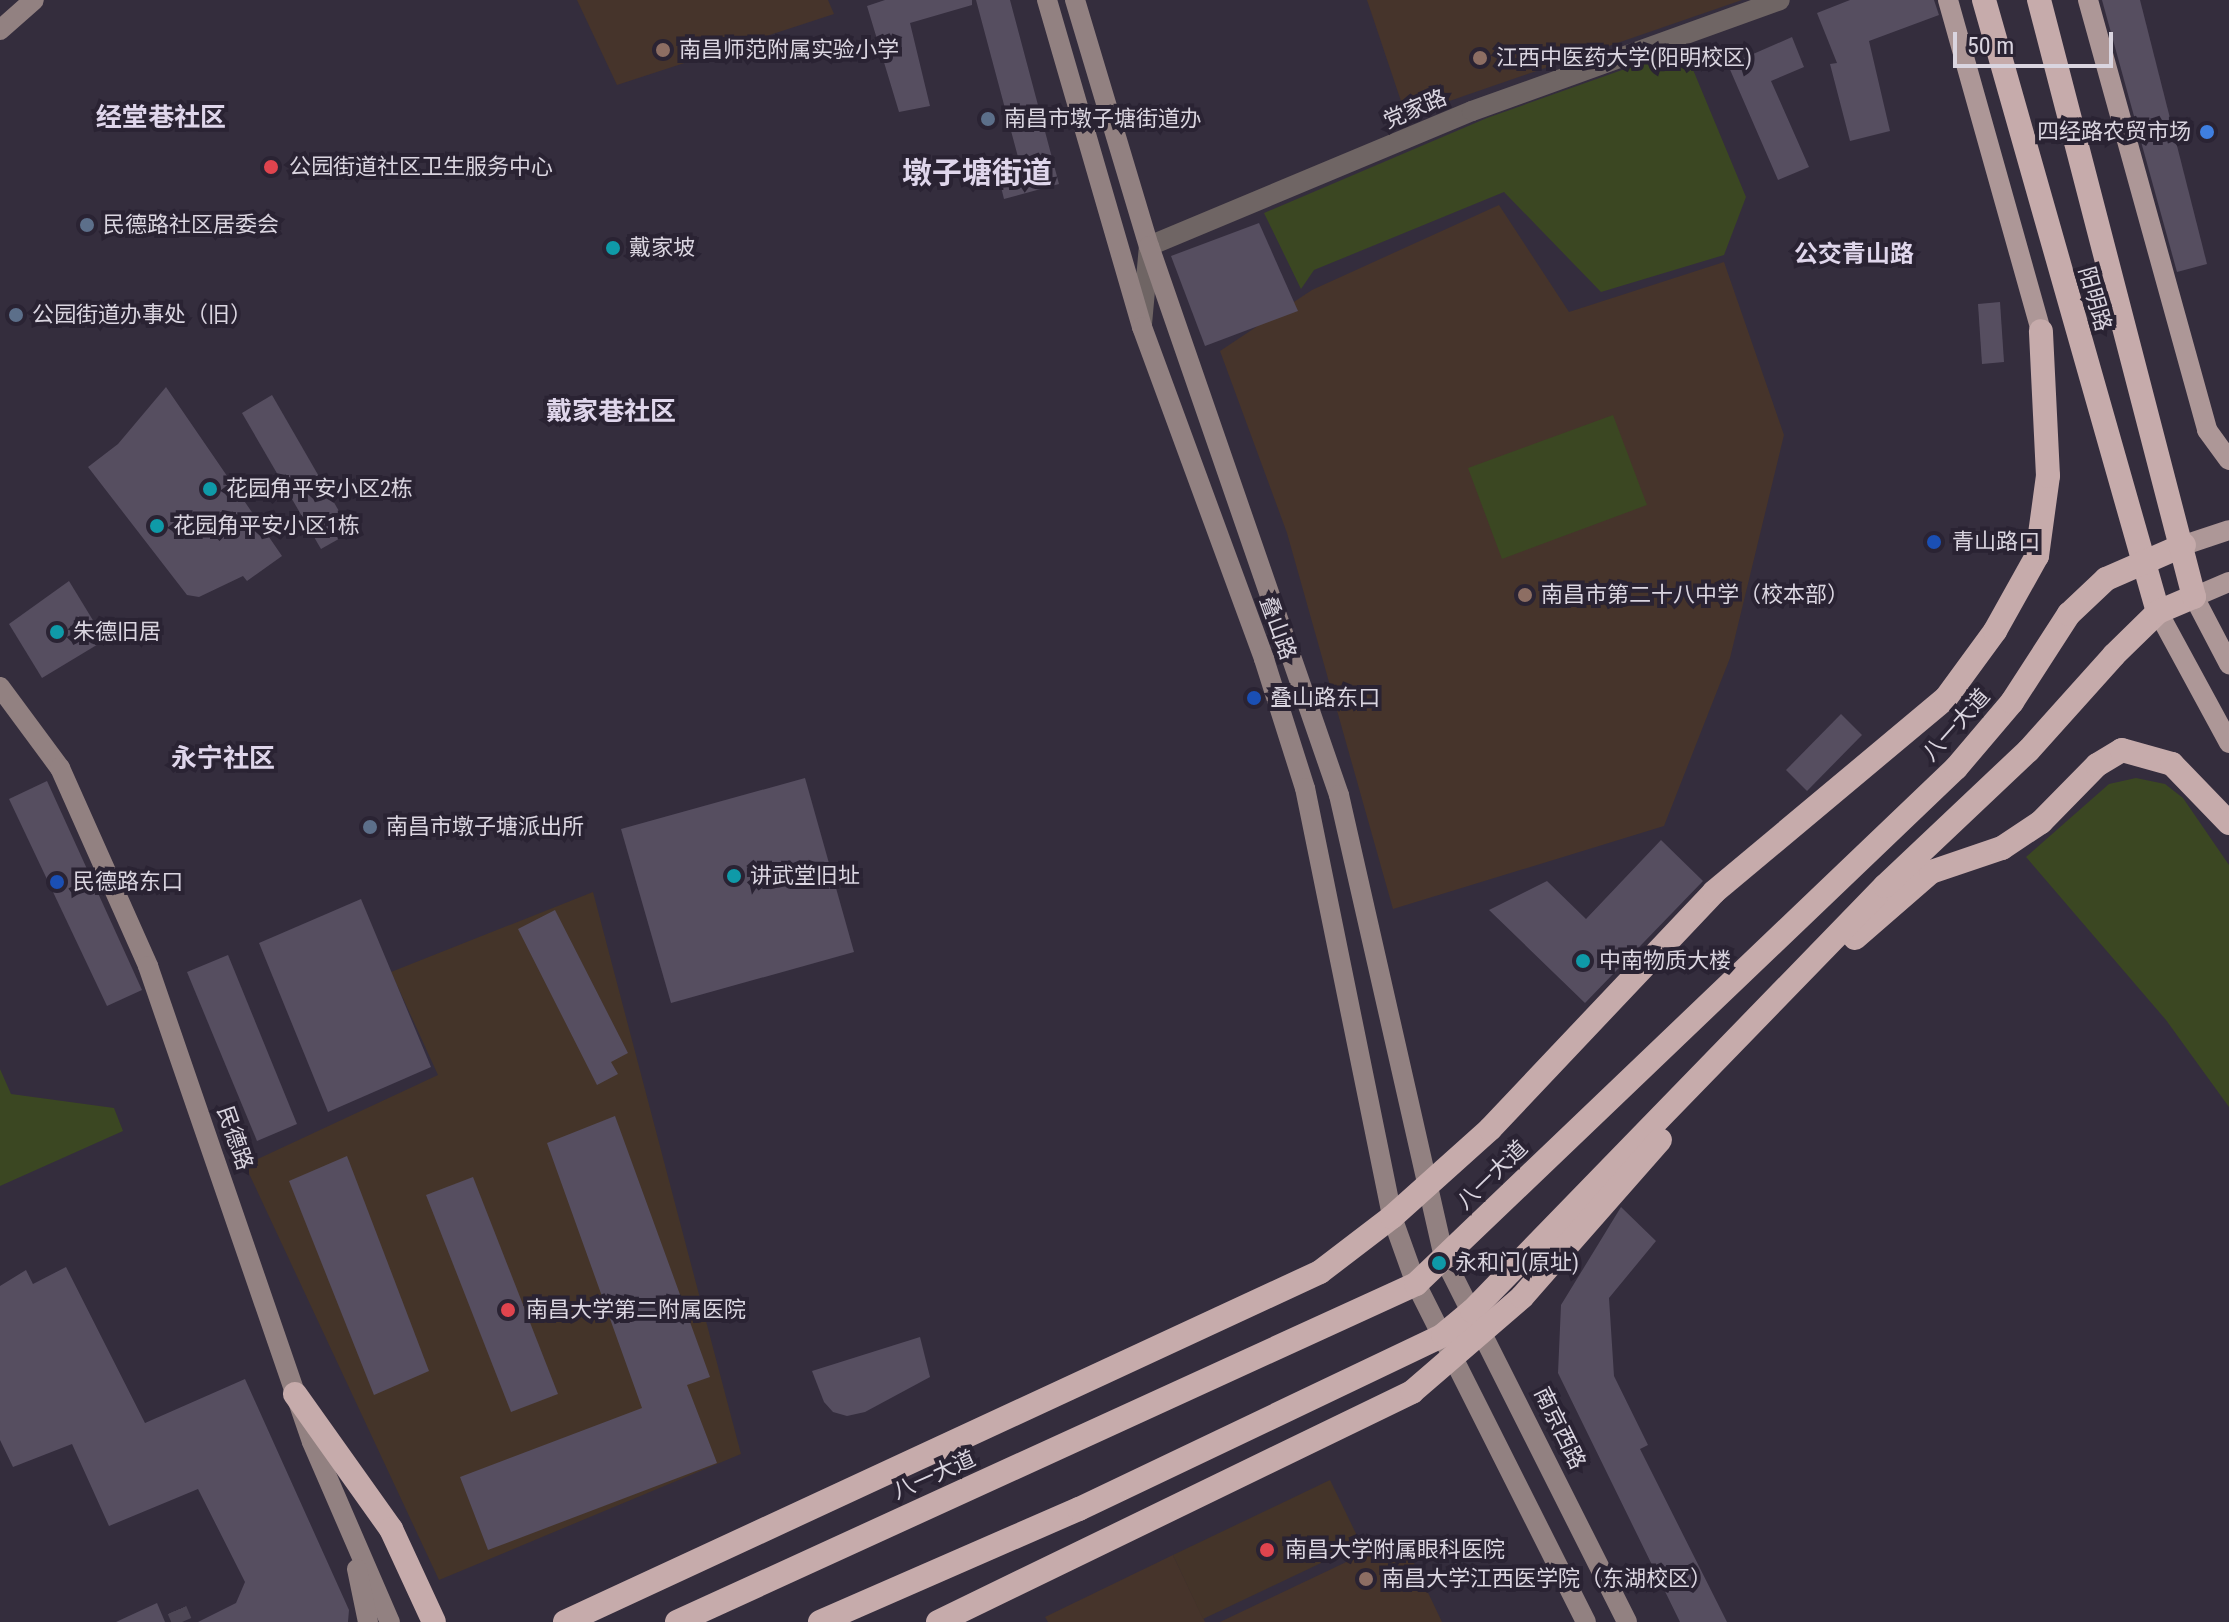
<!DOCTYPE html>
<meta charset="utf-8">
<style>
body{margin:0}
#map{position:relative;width:2229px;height:1622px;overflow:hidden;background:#342d3d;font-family:"Roboto Condensed","Noto Sans SC",sans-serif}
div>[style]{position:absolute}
.education>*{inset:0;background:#46342b}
.medical>*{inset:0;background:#443429}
.green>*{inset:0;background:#3b4722}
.building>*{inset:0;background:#564e60}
.street-tunnel>*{height:20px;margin-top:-10px;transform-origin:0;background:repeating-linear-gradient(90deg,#4d4655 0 20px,transparent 0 30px)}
.street>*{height:20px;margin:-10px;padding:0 10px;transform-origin:10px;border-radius:10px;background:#6f6564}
.secondary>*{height:20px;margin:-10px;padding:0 10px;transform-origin:10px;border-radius:10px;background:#928181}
.primary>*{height:20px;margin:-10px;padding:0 10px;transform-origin:10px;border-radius:10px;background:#ad9797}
.highway>*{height:24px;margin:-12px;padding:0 12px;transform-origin:12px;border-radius:12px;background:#c6abab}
.dots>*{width:22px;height:22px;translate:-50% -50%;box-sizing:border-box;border:4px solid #2a2333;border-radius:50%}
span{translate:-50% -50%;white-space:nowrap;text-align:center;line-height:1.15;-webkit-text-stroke:8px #2a2333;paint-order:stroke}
.poi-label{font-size:22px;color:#dad5e0}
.left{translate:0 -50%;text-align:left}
.right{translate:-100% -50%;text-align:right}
.street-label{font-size:22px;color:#dad5e0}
.neighbourhood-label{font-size:24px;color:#dfd6eb;font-weight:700}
.quarter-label{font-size:26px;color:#dfd6eb;font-weight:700}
.district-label{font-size:30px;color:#dfd6eb;font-weight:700}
.scale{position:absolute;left:1953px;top:32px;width:160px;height:36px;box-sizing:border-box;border:4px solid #dad5e0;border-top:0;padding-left:10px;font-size:24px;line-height:28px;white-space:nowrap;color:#dad5e0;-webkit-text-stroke:6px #2a2333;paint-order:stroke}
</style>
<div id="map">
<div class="education">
<i style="clip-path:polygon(577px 0,828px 0,834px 14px,617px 85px)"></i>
<i style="clip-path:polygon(1367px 0,1742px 0,1406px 116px)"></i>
<i style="clip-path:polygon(1499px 205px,1569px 312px,1724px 262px,1784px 435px,1730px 658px,1664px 826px,1393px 909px,1287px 533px,1220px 351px,1312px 290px)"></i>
<i style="clip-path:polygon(1401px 1536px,1442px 1622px,1220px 1622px)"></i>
<i style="clip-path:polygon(1173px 1555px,1205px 1622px,1048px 1622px,1045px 1617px)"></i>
</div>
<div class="medical">
<i style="clip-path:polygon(593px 892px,741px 1454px,439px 1580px,245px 1165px,438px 1075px,391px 972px)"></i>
<i style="clip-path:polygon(1330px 1480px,1361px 1544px,1203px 1619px,1173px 1555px)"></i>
</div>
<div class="green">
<i style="clip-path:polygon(1684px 48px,1746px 197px,1724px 255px,1601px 292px,1504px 192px,1314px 270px,1301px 289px,1264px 213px,1487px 118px)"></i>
<i style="clip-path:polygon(1613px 415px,1647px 505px,1502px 559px,1468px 468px)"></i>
<i style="clip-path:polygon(2136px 778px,2165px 784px,2183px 798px,2229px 865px,2229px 1107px,2166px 1020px,2026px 857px,2109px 784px)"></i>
<i style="clip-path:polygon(0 1069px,11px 1094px,114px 1108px,123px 1131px,0 1186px)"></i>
</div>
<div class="building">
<i style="clip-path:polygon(885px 0,972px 0,972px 5px,910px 23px,930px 106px,899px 112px,867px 6px)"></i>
<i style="clip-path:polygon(976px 0,1010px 0,1059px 184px,1004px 199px,995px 163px,1018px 157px)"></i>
<i style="clip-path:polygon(1850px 0,1934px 0,1939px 15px,1869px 41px,1890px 131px,1850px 141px,1830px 64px,1837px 63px,1817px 13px)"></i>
<i style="clip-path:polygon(2102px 0,2140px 0,2207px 264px,2177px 272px)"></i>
<i style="clip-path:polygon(1792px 37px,1804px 67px,1771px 81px,1809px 167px,1778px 180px,1728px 65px)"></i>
<i style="clip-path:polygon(1259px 223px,1298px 311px,1205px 346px,1171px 256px)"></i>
<i style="clip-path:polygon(2000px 302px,2004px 362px,1982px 364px,1978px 304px)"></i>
<i style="clip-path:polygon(166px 387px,282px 556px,247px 581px,243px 576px,199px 597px,187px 595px,88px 467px,118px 444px)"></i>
<i style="clip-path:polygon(272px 395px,351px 532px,321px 549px,242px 413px)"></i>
<i style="clip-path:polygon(69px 581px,105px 640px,42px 678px,9px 624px)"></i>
<i style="clip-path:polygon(1841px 714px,1862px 735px,1807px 791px,1786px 770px)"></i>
<i style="clip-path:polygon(805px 778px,854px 952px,671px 1003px,621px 829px)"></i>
<i style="clip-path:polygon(47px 781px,142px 990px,107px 1006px,9px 799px)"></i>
<i style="clip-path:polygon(1661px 840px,1703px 881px,1585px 1003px,1489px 910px,1547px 881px,1586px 919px)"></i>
<i style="clip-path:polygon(361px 899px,431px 1067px,328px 1112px,259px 943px)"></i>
<i style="clip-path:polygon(555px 910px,628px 1053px,611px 1062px,618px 1074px,597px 1085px,518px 929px)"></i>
<i style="clip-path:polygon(228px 955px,297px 1124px,257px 1141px,187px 972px)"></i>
<i style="clip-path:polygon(615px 1116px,710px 1377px,687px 1385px,717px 1463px,488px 1550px,460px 1477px,642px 1408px,547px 1143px)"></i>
<i style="clip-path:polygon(347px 1156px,429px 1371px,374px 1395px,289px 1181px)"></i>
<i style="clip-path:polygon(473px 1177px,558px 1394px,511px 1412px,426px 1195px)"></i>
<i style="clip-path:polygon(1621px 1207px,1656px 1241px,1609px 1298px,1614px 1376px,1648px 1445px,1640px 1449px,1727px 1622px,1680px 1622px,1558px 1373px,1561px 1305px)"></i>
<i style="clip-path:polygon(66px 1267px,145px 1423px,245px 1379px,349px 1610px,348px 1622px,198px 1622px,236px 1603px,245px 1582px,198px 1489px,109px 1526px,72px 1444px,13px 1467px,0 1440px,0 1286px,26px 1270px,33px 1284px)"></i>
<i style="clip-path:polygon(920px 1337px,930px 1377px,865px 1412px,847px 1416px,833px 1412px,824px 1402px,812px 1371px)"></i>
<i style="clip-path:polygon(157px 1603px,165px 1622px,116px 1622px)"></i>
</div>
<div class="street-tunnel">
<i style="left:177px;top:1610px;width:13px;rotate:67deg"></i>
</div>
<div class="street">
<i style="left:1142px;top:324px;width:78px;rotate:-84.9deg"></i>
<i style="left:1149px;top:246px;width:350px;rotate:-22.7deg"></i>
<i style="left:1472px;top:111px;width:327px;rotate:-19.8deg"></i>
</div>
<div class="secondary">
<i style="left:1047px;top:0;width:341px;rotate:73.8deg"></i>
<i style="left:1142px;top:327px;width:354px;rotate:69.8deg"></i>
<i style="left:1264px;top:659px;width:135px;rotate:72.4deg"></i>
<i style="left:1305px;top:788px;width:438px;rotate:78.5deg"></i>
<i style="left:1392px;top:1217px;width:71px;rotate:70.3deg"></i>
<i style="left:1416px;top:1284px;width:378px;rotate:63.3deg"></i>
<i style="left:1075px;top:0;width:257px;rotate:73.3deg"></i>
<i style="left:1149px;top:246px;width:581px;rotate:70.91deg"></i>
<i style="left:1339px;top:795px;width:475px;rotate:77.2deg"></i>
<i style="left:1444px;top:1258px;width:407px;rotate:63.3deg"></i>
<i style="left:0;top:30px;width:45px;rotate:-41.4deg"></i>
<i style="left:0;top:687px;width:101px;rotate:53.5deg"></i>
<i style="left:60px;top:768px;width:217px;rotate:66deg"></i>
<i style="left:148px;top:966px;width:503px;rotate:70.99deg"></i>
<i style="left:312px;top:1442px;width:196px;rotate:66.6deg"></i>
<i style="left:357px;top:1569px;width:54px;rotate:78.3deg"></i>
</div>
<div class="primary">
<i style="left:1948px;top:0;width:344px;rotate:74.3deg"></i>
<i style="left:2088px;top:0;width:446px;rotate:74.5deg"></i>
<i style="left:2207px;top:430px;width:37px;rotate:54deg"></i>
<i style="left:2184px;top:545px;width:47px;rotate:-18.4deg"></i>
<i style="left:2229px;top:582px;width:38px;rotate:157deg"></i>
<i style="left:2194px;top:597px;width:76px;rotate:62.4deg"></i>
<i style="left:2158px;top:612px;width:149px;rotate:61.5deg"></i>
</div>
<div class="highway">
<i style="left:1984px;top:0;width:636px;rotate:74.13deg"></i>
<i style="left:1855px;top:938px;width:101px;rotate:-41deg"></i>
<i style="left:1931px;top:872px;width:75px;rotate:-18.7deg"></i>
<i style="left:2002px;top:848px;width:47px;rotate:-33.7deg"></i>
<i style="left:2041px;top:822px;width:80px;rotate:-45.5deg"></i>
<i style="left:2097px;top:765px;width:29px;rotate:-31deg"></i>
<i style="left:2122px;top:750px;width:52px;rotate:15.6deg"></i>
<i style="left:2172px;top:764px;width:82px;rotate:46deg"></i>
<i style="left:295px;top:1394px;width:166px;rotate:54.6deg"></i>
<i style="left:391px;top:1529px;width:102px;rotate:65.2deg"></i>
<i style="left:565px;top:1622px;width:832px;rotate:-24.87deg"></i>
<i style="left:1320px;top:1272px;width:91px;rotate:-37.4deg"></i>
<i style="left:1392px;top:1217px;width:132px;rotate:-41.9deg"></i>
<i style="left:1490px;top:1129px;width:326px;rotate:-46.6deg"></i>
<i style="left:1714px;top:892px;width:302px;rotate:-39.9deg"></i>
<i style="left:1946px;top:698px;width:83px;rotate:-53.8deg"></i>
<i style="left:1995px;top:631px;width:86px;rotate:-60.8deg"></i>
<i style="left:2037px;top:556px;width:81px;rotate:-82.2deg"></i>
<i style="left:2048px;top:476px;width:145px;rotate:-92.8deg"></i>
<i style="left:677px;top:1622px;width:813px;rotate:-24.58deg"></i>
<i style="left:1416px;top:1284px;width:747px;rotate:-43.7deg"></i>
<i style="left:1956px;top:768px;width:87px;rotate:-49.7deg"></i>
<i style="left:2012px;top:702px;width:105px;rotate:-57.1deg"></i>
<i style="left:2069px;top:614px;width:51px;rotate:-43.4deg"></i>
<i style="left:2106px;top:579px;width:85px;rotate:-23.6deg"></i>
<i style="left:820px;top:1622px;width:283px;rotate:-23.6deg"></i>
<i style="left:1079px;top:1509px;width:403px;rotate:-25.5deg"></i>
<i style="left:1443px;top:1335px;width:38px;rotate:-40deg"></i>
<i style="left:1472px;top:1311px;width:593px;rotate:-45.82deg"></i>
<i style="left:1885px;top:886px;width:197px;rotate:-43.4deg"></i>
<i style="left:2028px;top:751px;width:129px;rotate:-48.1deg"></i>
<i style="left:2114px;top:655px;width:62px;rotate:-44.3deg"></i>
<i style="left:2158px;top:612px;width:39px;rotate:-23deg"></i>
<i style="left:2194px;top:597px;width:617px;rotate:-104.55deg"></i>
<i style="left:938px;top:1622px;width:527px;rotate:-25.88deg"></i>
<i style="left:1412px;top:1392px;width:145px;rotate:-40.8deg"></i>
<i style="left:1522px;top:1297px;width:209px;rotate:-48.7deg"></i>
</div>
<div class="dots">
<i style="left:663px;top:50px;background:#8d6e63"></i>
<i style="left:1480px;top:58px;background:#8d6e63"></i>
<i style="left:988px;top:119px;background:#5c6f8a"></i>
<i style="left:2207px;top:132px;background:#3f7fe0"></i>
<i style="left:271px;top:167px;background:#e0444e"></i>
<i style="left:87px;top:225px;background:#5c6f8a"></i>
<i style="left:613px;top:248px;background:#0f9aa8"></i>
<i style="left:16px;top:315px;background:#5c6f8a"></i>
<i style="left:210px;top:489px;background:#0f9aa8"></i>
<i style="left:157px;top:526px;background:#0f9aa8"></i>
<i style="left:1934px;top:542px;background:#1a4fb4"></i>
<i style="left:1525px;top:595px;background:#8d6e63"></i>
<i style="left:57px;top:632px;background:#0f9aa8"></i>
<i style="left:1254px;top:698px;background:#1a4fb4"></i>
<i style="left:370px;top:827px;background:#5c6f8a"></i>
<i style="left:734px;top:876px;background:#0f9aa8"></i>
<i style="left:57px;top:882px;background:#1a4fb4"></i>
<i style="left:1583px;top:961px;background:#0f9aa8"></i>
<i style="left:1439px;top:1263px;background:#0f9aa8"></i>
<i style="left:508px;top:1310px;background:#e0444e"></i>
<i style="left:1267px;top:1550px;background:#e0444e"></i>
<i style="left:1366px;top:1579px;background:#8d6e63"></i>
</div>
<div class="poi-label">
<span class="left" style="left:679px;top:50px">南昌师范附属实验小学</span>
<span class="left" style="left:1496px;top:58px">江西中医药大学(阳明校区)</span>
<span class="left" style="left:1004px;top:119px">南昌市墩子塘街道办</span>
<span class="right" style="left:2191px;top:132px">四经路农贸市场</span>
<span class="left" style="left:289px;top:167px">公园街道社区卫生服务中心</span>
<span class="left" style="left:103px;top:225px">民德路社区居委会</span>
<span class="left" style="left:629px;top:248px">戴家坡</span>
<span class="left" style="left:32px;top:315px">公园街道办事处（旧）</span>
<span class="left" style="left:226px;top:489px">花园角平安小区2栋</span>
<span class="left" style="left:173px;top:526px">花园角平安小区1栋</span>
<span class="left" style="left:1952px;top:542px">青山路口</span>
<span class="left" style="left:1541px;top:595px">南昌市第二十八中学（校本部）</span>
<span class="left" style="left:73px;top:632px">朱德旧居</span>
<span class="left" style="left:1270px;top:698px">叠山路东口</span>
<span class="left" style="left:386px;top:827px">南昌市墩子塘派出所</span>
<span class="left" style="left:750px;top:876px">讲武堂旧址</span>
<span class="left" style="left:73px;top:882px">民德路东口</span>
<span class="left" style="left:1599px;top:961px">中南物质大楼</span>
<span class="left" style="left:1455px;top:1263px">永和门(原址)</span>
<span class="left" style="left:526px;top:1310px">南昌大学第二附属医院</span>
<span class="left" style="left:1285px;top:1550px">南昌大学附属眼科医院</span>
<span class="left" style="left:1382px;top:1579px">南昌大学江西医学院（东湖校区）</span>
</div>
<div class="street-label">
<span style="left:1415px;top:109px;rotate:-23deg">党家路</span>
<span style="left:2095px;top:299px;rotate:74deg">阳明路</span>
<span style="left:1278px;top:628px;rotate:70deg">叠山路</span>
<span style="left:1956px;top:725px;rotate:-48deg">八一大道</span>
<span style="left:235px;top:1138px;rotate:71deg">民德路</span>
<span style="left:1492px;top:1175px;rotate:-44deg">八一大道</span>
<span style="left:1560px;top:1428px;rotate:64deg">南京西路</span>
<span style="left:934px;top:1475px;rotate:-24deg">八一大道</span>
</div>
<div class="neighbourhood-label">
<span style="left:1854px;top:255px">公交青山路</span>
</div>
<div class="quarter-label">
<span style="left:161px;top:118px">经堂巷社区</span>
<span style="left:611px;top:412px">戴家巷社区</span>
<span style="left:223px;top:759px">永宁社区</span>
</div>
<div class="district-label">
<span style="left:977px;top:173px">墩子塘街道</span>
</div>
<div class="scale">50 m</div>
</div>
